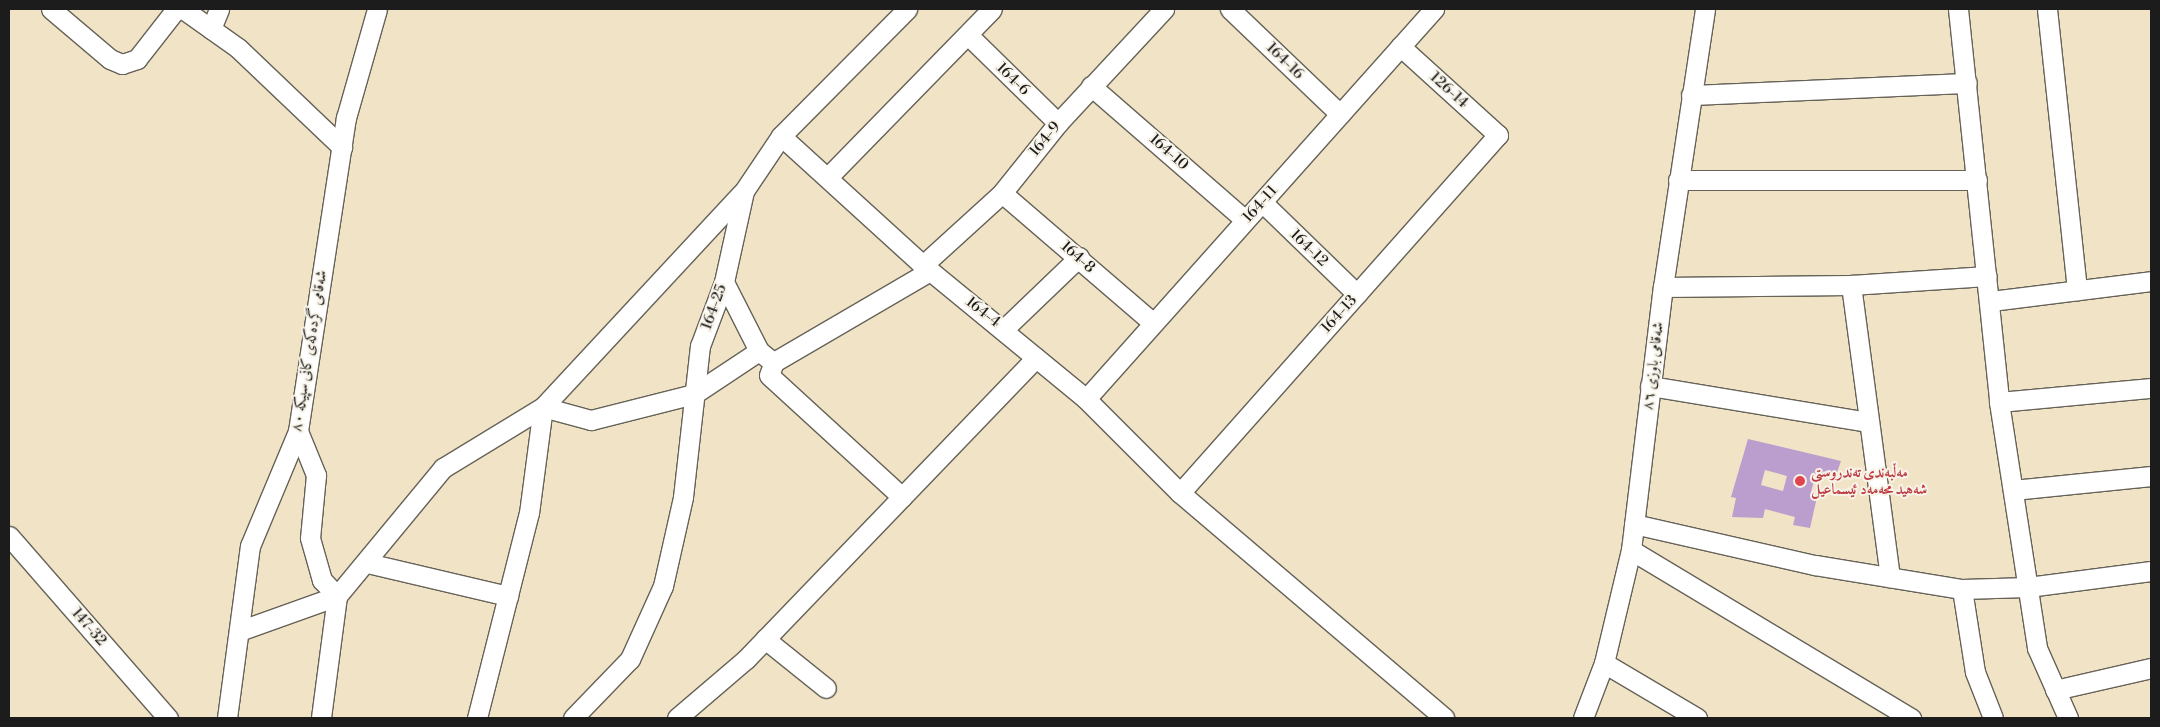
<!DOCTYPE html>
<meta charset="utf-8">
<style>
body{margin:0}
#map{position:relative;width:2160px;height:727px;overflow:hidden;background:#f0e3c6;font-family:"Libre Bodoni",Amiri,serif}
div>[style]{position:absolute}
.building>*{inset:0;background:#bb9dce}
.roads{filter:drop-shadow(1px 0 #666258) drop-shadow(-1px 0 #666258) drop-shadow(0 1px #666258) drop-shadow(0 -1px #666258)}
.minor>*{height:19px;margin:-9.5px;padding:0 9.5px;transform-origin:9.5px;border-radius:9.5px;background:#fff}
.dots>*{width:14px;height:14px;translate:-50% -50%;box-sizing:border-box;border:2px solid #f7f3e8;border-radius:50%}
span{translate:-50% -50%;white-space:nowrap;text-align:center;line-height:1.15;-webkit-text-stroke:4px #f7f3e8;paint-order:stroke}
.street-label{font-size:15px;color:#1c1c1c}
.health-label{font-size:15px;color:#be3a42;font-weight:700}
.left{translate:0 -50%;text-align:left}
.frame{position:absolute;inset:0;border:10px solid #1c1c1c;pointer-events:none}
</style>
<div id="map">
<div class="building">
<i style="clip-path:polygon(evenodd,1748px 439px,1841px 461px,1835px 478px,1816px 473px,1810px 496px,1817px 497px,1810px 528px,1793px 525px,1795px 517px,1765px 509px,1763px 518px,1732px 517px,1736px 498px,1731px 497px,1748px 439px,1765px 470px,1787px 476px,1783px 491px,1761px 485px,1765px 470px)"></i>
</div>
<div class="roads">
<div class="minor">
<i style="left:51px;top:9px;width:77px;rotate:40.3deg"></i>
<i style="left:110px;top:59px;width:13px;rotate:23deg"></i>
<i style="left:122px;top:64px;width:16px;rotate:-18deg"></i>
<i style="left:137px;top:59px;width:63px;rotate:-52deg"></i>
<i style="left:183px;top:9px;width:67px;rotate:35.3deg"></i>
<i style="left:238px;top:48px;width:144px;rotate:43.6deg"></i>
<i style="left:1230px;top:9px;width:152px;rotate:43.7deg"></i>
<i style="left:1958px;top:9px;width:395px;rotate:84deg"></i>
<i style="left:1999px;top:402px;width:249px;rotate:81.2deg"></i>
<i style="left:2037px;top:648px;width:77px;rotate:66.1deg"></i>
<i style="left:2047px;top:9px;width:283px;rotate:83.9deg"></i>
<i style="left:211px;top:29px;width:22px;rotate:-68deg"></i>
<i style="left:968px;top:35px;width:126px;rotate:44.4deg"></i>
<i style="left:1091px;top:86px;width:204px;rotate:41deg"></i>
<i style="left:1691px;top:95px;width:276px;rotate:-2.5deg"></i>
<i style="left:781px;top:136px;width:192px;rotate:42.3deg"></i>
<i style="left:923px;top:265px;width:211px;rotate:39.4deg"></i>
<i style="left:1086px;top:399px;width:133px;rotate:45deg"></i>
<i style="left:1180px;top:493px;width:347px;rotate:40.4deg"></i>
<i style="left:829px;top:176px;width:233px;rotate:-45.7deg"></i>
<i style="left:1678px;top:180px;width:299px"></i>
<i style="left:1002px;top:193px;width:199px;rotate:40.7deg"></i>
<i style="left:1262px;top:202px;width:132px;rotate:44.1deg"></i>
<i style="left:923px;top:265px;width:107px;rotate:-42.3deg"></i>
<i style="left:1002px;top:193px;width:90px;rotate:-51.3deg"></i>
<i style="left:1058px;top:123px;width:156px;rotate:-47.1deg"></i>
<i style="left:724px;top:282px;width:77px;rotate:63.1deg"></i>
<i style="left:759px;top:351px;width:13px;rotate:39deg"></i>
<i style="left:1851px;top:285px;width:295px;rotate:82.4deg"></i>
<i style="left:1663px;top:287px;width:188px;rotate:-0.6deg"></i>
<i style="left:1851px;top:285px;width:136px;rotate:-3.8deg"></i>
<i style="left:1991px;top:301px;width:161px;rotate:-7.1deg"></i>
<i style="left:1004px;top:329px;width:104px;rotate:-43.8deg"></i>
<i style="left:1650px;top:386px;width:220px;rotate:9.4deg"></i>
<i style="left:1086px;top:399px;width:523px;rotate:-48.26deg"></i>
<i style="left:1999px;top:402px;width:153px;rotate:-5.3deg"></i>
<i style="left:298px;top:431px;width:48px;rotate:67.8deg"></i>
<i style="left:316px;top:475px;width:63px;rotate:95.4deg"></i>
<i style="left:310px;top:538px;width:44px;rotate:74.1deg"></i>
<i style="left:322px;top:580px;width:22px;rotate:47deg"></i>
<i style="left:337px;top:596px;width:123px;rotate:97.5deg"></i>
<i style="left:2013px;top:490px;width:139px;rotate:-5.8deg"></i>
<i style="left:1180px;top:493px;width:479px;rotate:-48.4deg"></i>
<i style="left:1498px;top:135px;width:132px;rotate:-137.8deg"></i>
<i style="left:902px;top:497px;width:180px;rotate:-137.5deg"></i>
<i style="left:769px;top:375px;width:14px;rotate:-69deg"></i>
<i style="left:774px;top:362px;width:181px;rotate:-30.3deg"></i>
<i style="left:1634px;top:524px;width:186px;rotate:12.8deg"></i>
<i style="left:1815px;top:565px;width:149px;rotate:9.3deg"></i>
<i style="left:1962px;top:589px;width:66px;rotate:-1.7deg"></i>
<i style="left:2028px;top:587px;width:124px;rotate:-7.4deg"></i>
<i style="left:9px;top:536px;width:242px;rotate:48.9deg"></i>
<i style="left:1631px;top:550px;width:327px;rotate:31deg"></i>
<i style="left:367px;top:563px;width:145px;rotate:13.2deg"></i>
<i style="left:1962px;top:589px;width:84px;rotate:81.1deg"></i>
<i style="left:1975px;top:672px;width:49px;rotate:68.6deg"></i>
<i style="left:239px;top:631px;width:104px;rotate:-19.7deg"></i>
<i style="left:337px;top:596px;width:166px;rotate:-50.4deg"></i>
<i style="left:443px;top:468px;width:117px;rotate:-31.4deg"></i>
<i style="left:543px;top:407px;width:291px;rotate:-47.1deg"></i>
<i style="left:765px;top:639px;width:78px;rotate:38.8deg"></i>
<i style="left:1604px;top:663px;width:108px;rotate:30.6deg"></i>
<i style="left:2055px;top:690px;width:98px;rotate:-12.9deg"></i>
<i style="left:227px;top:718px;width:174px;rotate:-82.4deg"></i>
<i style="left:250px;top:546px;width:125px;rotate:-67.3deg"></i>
<i style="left:298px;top:431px;width:317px;rotate:-81.3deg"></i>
<i style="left:346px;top:118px;width:113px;rotate:-74.1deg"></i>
<i style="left:477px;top:718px;width:211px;rotate:-75.8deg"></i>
<i style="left:529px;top:513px;width:107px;rotate:-82.5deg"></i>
<i style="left:543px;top:407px;width:50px;rotate:15.2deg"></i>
<i style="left:591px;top:420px;width:106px;rotate:-14.2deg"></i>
<i style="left:694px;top:394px;width:78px;rotate:-33.5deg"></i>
<i style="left:573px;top:718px;width:82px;rotate:-46deg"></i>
<i style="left:630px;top:659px;width:80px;rotate:-65.7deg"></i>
<i style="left:663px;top:586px;width:91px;rotate:-77.3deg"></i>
<i style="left:683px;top:497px;width:152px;rotate:-83.6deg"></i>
<i style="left:700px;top:346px;width:68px;rotate:-69.4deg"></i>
<i style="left:724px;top:282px;width:93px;rotate:-77.6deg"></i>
<i style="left:744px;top:191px;width:66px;rotate:-56.1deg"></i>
<i style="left:781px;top:136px;width:179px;rotate:-45.2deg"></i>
<i style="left:677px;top:718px;width:91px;rotate:-40.5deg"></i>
<i style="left:746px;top:659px;width:418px;rotate:-46.1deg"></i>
<i style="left:1583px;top:718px;width:59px;rotate:-69.1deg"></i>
<i style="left:1604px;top:663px;width:116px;rotate:-76.6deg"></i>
<i style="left:1631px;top:550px;width:265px;rotate:-83.1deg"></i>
<i style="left:1663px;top:287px;width:281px;rotate:-81.4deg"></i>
</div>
</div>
<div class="dots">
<i style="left:1800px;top:481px;background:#e0444e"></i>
</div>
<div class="street-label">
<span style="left:1285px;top:61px;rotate:44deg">164-16</span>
<span style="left:1013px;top:79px;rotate:44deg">164-6</span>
<span style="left:1449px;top:90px;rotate:42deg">126-14</span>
<span style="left:1045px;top:139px;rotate:-51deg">164-9</span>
<span style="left:1169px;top:152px;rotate:41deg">164-10</span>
<span style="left:1260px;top:204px;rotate:-48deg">164-11</span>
<span style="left:1309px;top:248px;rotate:44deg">164-12</span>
<span style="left:1078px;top:257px;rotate:41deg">164-8</span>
<span style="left:714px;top:307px;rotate:-70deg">164-25</span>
<span style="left:983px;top:312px;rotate:38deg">164-4</span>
<span style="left:1339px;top:314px;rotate:-48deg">164-13</span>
<span style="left:309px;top:351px;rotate:-81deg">شەقامی گردەکەی کانی سپیکە ٨٠</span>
<span style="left:1653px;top:366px;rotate:-83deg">شەقامی باوزی ٨٦</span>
<span style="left:89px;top:627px;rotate:49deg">147-32</span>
</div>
<div class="health-label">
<span class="left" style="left:1811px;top:481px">مەڵبەندی تەندروستی<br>شەهید محەمەد ئیسماعیل</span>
</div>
<div class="frame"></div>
</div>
